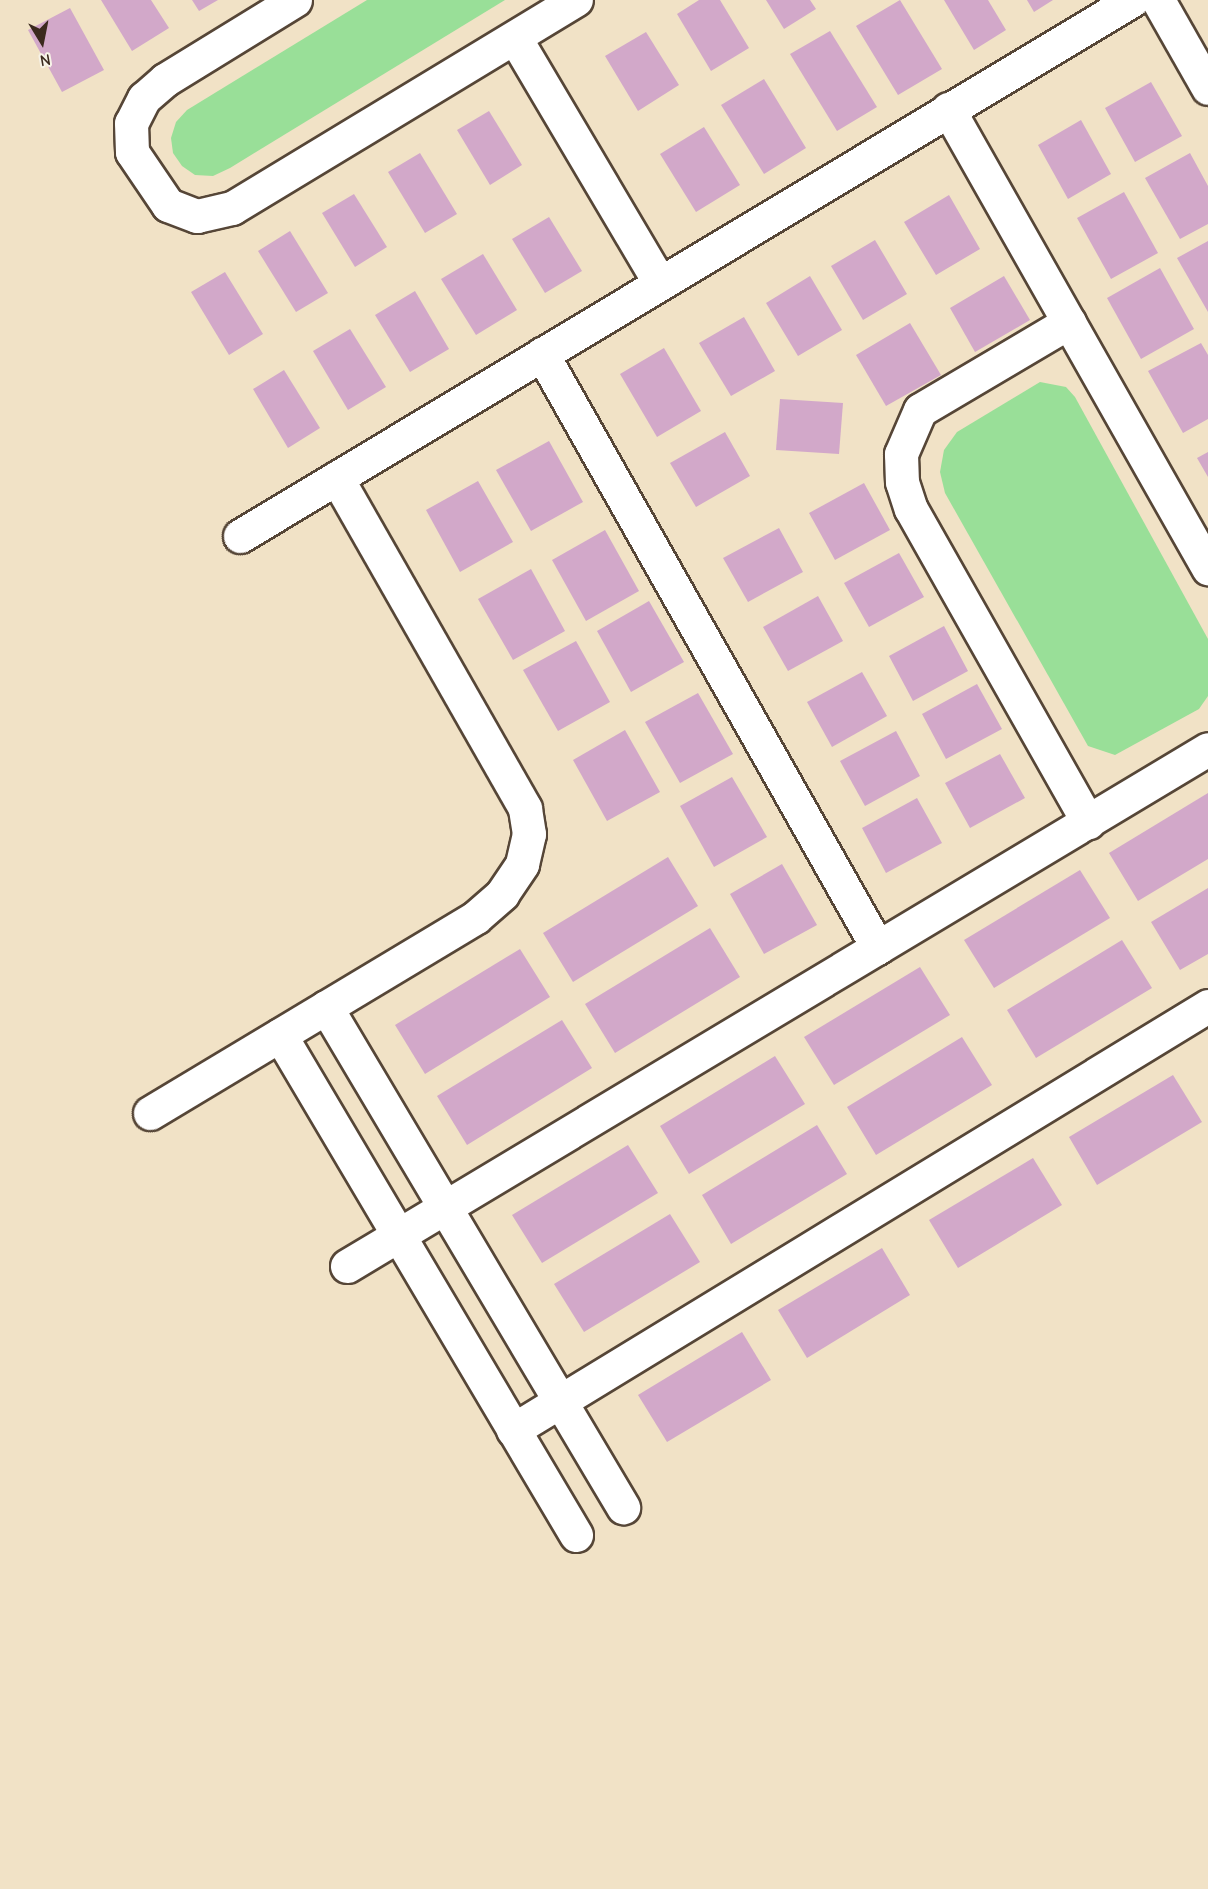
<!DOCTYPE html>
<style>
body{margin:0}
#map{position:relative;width:1208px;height:1889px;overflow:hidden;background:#f1e2c6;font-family:"Comic Neue",sans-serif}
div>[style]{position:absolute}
.green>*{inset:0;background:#99df98}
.building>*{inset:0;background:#d2a8c9}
.roads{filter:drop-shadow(2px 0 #564637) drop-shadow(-2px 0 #564637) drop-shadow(0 2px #564637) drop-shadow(0 -2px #564637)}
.minor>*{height:33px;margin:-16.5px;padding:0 16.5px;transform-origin:16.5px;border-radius:16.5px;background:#fff}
span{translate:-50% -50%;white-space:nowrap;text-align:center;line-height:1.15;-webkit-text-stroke:6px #f7f3e8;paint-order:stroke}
.north{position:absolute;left:12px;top:12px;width:60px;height:60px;-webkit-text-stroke:4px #f7f3e8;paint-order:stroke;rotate:170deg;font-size:16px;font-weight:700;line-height:24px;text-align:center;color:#3b2a1e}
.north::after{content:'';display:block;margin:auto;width:21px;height:27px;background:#3b2a1e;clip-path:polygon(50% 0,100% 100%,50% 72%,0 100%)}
</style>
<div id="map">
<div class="green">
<i style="clip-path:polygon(367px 0,505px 0,230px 168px,213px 176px,195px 175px,182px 166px,173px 153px,171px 138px,176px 122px,187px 110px)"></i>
<i style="clip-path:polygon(1040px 382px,1066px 387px,1075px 397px,1208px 639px,1208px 696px,1199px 709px,1115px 755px,1088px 746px,945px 493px,940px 472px,944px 450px,957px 432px)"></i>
</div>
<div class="building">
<i style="clip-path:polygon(101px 0,151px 0,169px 28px,132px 51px)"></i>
<i style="clip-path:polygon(192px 0,218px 0,199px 11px)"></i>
<i style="clip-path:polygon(699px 0,720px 0,749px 48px,711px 71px,677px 14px)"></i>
<i style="clip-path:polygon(766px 0,810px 0,816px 9px,784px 29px)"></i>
<i style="clip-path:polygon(900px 0,942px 69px,898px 95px,856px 26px)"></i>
<i style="clip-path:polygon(944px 0,988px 0,1006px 30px,974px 50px)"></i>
<i style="clip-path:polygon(1027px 0,1053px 0,1034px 12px)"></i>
<i style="clip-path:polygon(70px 8px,104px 70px,62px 92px,28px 30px)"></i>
<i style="clip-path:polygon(830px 31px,877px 107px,837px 131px,790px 54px)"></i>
<i style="clip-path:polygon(646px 32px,679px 85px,638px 111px,605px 56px)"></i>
<i style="clip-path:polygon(764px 79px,806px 148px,764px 174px,721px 105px)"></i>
<i style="clip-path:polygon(1151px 82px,1182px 136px,1135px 162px,1105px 108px)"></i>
<i style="clip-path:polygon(489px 111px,522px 165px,490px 185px,457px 130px)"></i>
<i style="clip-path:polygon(1081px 120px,1111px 174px,1068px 199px,1038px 145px)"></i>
<i style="clip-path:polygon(704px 127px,740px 185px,696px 212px,660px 154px)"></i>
<i style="clip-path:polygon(420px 153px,457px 214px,425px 233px,388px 172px)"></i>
<i style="clip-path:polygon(1190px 153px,1208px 186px,1208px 224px,1180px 239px,1145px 178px)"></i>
<i style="clip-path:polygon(1124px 192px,1158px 253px,1111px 279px,1077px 218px)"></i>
<i style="clip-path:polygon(354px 194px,387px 247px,355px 267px,322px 213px)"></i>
<i style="clip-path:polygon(949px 195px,980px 249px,936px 275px,904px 222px)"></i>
<i style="clip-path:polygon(549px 217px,582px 271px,545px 293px,512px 239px)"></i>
<i style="clip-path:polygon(290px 231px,328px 293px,296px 312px,258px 251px)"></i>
<i style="clip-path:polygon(875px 240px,907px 294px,863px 320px,831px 266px)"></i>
<i style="clip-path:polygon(1208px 241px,1208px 312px,1177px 258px)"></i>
<i style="clip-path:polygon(483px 254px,517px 310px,476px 335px,441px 279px)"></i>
<i style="clip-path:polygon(1160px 268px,1194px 329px,1141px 359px,1107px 298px)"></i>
<i style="clip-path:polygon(225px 272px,263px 334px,229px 355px,191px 292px)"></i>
<i style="clip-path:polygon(810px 276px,842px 330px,798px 356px,766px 303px)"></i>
<i style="clip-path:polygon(1004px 276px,1030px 320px,975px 352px,950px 308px)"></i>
<i style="clip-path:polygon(415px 291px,449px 349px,410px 372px,375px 315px)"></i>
<i style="clip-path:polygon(744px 317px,775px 371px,731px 396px,699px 343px)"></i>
<i style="clip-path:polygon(910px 323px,941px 375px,886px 406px,856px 355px)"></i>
<i style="clip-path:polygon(350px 329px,386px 387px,348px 410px,313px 351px)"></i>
<i style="clip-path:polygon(1201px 343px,1208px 355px,1208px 419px,1183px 433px,1148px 371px)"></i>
<i style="clip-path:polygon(664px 348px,701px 411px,657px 437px,620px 374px)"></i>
<i style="clip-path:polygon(284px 370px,320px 428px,288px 448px,253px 389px)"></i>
<i style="clip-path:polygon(780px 399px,843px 403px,839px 454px,776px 450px)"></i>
<i style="clip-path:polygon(725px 432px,750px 476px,696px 507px,670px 463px)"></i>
<i style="clip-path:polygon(549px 441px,583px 502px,531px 531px,496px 470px)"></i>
<i style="clip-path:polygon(1208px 452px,1208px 477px,1197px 458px)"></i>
<i style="clip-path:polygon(478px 481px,513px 542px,460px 572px,426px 510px)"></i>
<i style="clip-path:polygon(864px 483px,890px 530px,835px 560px,809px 513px)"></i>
<i style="clip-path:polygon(779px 528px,803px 572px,748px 602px,723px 558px)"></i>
<i style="clip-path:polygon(605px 530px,639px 591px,586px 621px,552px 560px)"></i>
<i style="clip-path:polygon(899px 553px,924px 597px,869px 627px,844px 583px)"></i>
<i style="clip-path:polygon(531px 569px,565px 631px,513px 660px,478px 599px)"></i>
<i style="clip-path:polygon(818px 596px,843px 641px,788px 671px,763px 627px)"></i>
<i style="clip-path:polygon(649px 601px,684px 662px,631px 692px,597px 631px)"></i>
<i style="clip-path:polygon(944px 626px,968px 671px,913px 701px,889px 656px)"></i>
<i style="clip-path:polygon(576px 641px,610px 702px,558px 731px,523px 670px)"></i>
<i style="clip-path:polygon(862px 672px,887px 716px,832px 747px,807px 702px)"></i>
<i style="clip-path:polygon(977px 684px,1002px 729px,946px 759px,922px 714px)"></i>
<i style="clip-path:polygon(698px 693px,733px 754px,680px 783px,645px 722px)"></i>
<i style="clip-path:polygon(625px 730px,660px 792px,607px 821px,573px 760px)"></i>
<i style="clip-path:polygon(896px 731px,920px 776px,865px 806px,840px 761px)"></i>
<i style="clip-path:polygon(1000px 754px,1025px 798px,970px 828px,945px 783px)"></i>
<i style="clip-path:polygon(732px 777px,767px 837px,714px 867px,680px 806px)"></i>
<i style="clip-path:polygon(1208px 793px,1208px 859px,1138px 901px,1109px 853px)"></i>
<i style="clip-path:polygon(917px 798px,942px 843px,886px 873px,862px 828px)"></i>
<i style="clip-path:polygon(668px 857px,698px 906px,573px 982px,543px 933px)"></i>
<i style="clip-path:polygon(782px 864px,817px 925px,764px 954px,730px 894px)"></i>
<i style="clip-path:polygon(1080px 870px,1110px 918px,994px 988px,964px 940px)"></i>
<i style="clip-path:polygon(1208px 888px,1208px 954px,1180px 970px,1151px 922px)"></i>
<i style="clip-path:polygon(710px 928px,740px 977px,615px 1053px,585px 1004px)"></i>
<i style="clip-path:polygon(1122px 940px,1152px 988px,1036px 1058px,1007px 1010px)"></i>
<i style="clip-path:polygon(520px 949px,550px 997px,425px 1074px,395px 1025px)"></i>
<i style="clip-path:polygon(920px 967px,950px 1015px,834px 1085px,804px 1037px)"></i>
<i style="clip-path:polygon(562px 1020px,592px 1068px,467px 1145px,437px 1096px)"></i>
<i style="clip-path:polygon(962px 1037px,992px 1085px,876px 1155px,847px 1107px)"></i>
<i style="clip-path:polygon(775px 1056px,805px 1104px,689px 1174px,660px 1126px)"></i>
<i style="clip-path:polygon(1173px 1075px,1202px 1122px,1097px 1185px,1069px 1137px)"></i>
<i style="clip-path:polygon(817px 1125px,847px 1174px,731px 1244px,702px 1195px)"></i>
<i style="clip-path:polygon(628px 1145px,658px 1193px,542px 1263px,512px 1215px)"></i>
<i style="clip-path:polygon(1033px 1158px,1062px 1205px,958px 1268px,929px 1220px)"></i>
<i style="clip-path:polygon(670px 1214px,700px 1262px,584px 1332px,554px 1284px)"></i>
<i style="clip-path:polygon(882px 1248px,910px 1295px,807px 1358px,778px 1310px)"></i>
<i style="clip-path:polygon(742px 1332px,771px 1380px,667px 1442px,638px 1395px)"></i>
</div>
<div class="roads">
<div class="minor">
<i style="left:295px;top:0;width:153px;rotate:148.4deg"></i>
<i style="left:165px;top:80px;width:28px;rotate:139deg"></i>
<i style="left:144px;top:98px;width:28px;rotate:117deg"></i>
<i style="left:131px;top:123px;width:29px;rotate:88deg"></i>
<i style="left:132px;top:152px;width:64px;rotate:55.8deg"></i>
<i style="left:168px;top:205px;width:31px;rotate:21deg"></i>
<i style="left:197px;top:216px;width:36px;rotate:-13deg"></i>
<i style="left:232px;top:208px;width:402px;rotate:-31.2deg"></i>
<i style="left:1158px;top:0;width:101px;rotate:60.4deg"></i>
<i style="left:515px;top:38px;width:285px;rotate:59.4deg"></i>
<i style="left:948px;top:109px;width:528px;rotate:60.47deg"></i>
<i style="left:1069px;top:322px;width:173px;rotate:149.4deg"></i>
<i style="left:920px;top:410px;width:48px;rotate:113.4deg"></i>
<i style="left:901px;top:454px;width:28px;rotate:88deg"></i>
<i style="left:902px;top:482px;width:28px;rotate:72deg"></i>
<i style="left:911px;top:509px;width:360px;rotate:60.5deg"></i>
<i style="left:542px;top:354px;width:682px;rotate:60.51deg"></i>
<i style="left:240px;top:536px;width:1041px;rotate:-31deg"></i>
<i style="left:326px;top:1007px;width:582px;rotate:59.29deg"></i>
<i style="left:280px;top:1035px;width:581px;rotate:59.37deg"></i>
<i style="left:150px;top:1113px;width:380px;rotate:-31deg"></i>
<i style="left:476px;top:917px;width:35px;rotate:-41deg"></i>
<i style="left:502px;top:894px;width:36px;rotate:-56deg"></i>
<i style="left:522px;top:864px;width:31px;rotate:-77deg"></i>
<i style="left:529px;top:834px;width:26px;rotate:-99deg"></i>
<i style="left:525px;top:808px;width:380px;rotate:-119.7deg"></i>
<i style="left:347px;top:1266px;width:1004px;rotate:-30.98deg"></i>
<i style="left:513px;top:1430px;width:814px;rotate:-31.39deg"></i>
</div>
</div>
<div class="north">N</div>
</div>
